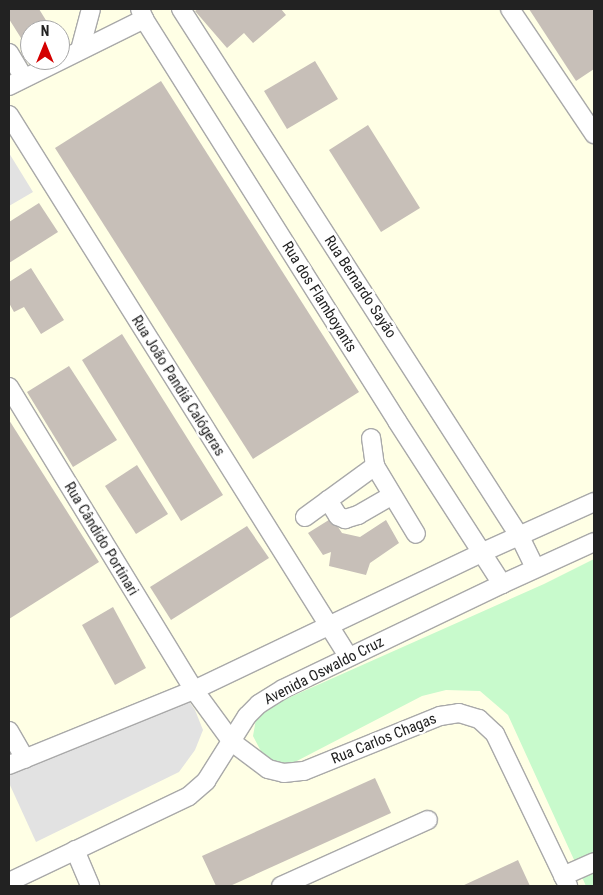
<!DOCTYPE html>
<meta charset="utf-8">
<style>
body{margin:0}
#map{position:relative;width:603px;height:895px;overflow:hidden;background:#f2efe9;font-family:"Roboto Condensed",sans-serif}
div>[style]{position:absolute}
.education>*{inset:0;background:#ffffe5}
.park>*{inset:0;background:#c8facc}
.parking>*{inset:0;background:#e2e2e2}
.building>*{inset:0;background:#c7bfb8}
.roads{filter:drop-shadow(1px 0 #a9a9a9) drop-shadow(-1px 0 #a9a9a9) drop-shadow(0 1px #a9a9a9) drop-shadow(0 -1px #a9a9a9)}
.minor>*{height:18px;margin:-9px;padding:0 9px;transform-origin:9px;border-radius:9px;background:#fff}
span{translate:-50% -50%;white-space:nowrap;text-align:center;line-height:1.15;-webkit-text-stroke:5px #fff;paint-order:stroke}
.street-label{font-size:15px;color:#222}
.frame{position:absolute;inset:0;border:10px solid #222;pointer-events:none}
.north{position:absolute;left:20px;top:20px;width:50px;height:50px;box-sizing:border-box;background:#fff;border:1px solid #a7a7a7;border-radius:50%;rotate:0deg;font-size:14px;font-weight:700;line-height:20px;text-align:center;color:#222}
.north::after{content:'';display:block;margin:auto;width:18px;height:22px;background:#d40000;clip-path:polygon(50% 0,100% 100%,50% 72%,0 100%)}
</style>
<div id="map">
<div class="education">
<i style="clip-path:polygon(evenodd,9px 9px,594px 9px,594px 886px,9px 886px,9px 9px,30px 30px,60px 30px,60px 60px,30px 60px,30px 30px)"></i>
</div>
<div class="park">
<i style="clip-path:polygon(594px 559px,594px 886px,586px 886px,508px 715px,480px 691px,446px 690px,422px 696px,291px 764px,276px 763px,263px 755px,253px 736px,256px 719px,268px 707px,544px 584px)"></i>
</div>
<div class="parking">
<i style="clip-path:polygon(9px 153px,33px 192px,9px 206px)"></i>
<i style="clip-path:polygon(186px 697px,195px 710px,203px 730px,195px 750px,179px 772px,36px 842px,9px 783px,9px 773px)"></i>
</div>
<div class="building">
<i style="clip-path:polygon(9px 9px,39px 9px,52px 30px,30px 30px,30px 44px,26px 46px,9px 19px)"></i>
<i style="clip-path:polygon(198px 9px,281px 9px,286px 15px,253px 43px,244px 33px,227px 48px,195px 11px)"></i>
<i style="clip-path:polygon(529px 9px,594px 9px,594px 69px,576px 81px)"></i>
<i style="clip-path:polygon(315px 61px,338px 99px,287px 129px,264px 91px)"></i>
<i style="clip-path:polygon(161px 81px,359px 392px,253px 459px,55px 148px)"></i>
<i style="clip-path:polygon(368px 125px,420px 208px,381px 232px,329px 150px)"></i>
<i style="clip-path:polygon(39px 203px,58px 232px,9px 263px,9px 222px)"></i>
<i style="clip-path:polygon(31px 268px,64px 320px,41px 334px,24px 307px,14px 312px,9px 303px,9px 282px)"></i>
<i style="clip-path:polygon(122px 334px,223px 495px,181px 521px,82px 360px)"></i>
<i style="clip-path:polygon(69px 366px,117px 440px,73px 467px,27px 392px)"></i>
<i style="clip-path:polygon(9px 420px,99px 562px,9px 619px)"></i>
<i style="clip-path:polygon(137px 465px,168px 514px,136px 534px,105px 486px)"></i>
<i style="clip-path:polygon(332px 518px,342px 533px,360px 537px,386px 520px,399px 543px,370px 563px,366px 575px,329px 566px,331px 552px,323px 555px,308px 533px)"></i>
<i style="clip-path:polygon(247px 526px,269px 558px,171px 620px,150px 587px)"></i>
<i style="clip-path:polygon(113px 607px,146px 668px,115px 685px,82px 625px)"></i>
<i style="clip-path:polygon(375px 778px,391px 813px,230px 886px,216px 886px,202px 856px)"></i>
<i style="clip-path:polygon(518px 860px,530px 886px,462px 886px)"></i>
</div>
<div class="roads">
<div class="minor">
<i style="left:140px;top:9px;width:11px;rotate:68deg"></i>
<i style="left:144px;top:19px;width:475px;rotate:57.8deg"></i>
<i style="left:397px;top:421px;width:194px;rotate:57.2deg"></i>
<i style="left:181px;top:9px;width:627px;rotate:57.3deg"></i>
<i style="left:520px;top:537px;width:34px;rotate:64deg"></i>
<i style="left:510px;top:9px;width:151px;rotate:56.1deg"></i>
<i style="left:80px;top:50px;width:42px;rotate:-75deg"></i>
<i style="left:9px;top:53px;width:29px;rotate:59deg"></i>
<i style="left:9px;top:86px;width:151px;rotate:-26.4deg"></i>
<i style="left:9px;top:115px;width:638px;rotate:57.93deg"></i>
<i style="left:9px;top:387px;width:355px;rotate:58.6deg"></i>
<i style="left:194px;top:690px;width:64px;rotate:53.8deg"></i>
<i style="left:232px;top:742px;width:45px;rotate:36.9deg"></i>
<i style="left:268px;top:769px;width:16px;rotate:14deg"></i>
<i style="left:284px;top:773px;width:20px;rotate:-6deg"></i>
<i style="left:304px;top:771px;width:147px;rotate:-22deg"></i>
<i style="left:440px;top:716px;width:19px;rotate:-9deg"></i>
<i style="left:459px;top:713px;width:21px;rotate:17deg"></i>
<i style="left:479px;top:719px;width:22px;rotate:43deg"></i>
<i style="left:495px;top:734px;width:169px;rotate:64.3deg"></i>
<i style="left:375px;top:466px;width:79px;rotate:58.9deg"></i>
<i style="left:328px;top:500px;width:19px;rotate:58deg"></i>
<i style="left:338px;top:516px;width:8px;rotate:23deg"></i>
<i style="left:345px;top:519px;width:14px;rotate:-17deg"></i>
<i style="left:358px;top:515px;width:39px;rotate:-30deg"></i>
<i style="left:305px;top:517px;width:87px;rotate:-36.1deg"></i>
<i style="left:375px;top:466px;width:28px;rotate:-98deg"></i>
<i style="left:9px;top:731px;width:32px;rotate:60deg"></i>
<i style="left:9px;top:765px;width:200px;rotate:-22.1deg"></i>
<i style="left:194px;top:690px;width:320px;rotate:-25.5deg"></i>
<i style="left:483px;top:552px;width:122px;rotate:-24.2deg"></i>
<i style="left:75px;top:850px;width:39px;rotate:67deg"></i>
<i style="left:563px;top:876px;width:34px;rotate:-24deg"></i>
<i style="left:9px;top:882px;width:199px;rotate:-25.5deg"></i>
<i style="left:189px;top:796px;width:23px;rotate:-41deg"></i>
<i style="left:206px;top:781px;width:77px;rotate:-57.8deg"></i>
<i style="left:247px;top:716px;width:17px;rotate:-45deg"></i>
<i style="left:259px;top:704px;width:28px;rotate:-32deg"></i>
<i style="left:283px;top:689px;width:243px;rotate:-25.6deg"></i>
<i style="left:502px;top:584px;width:101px;rotate:-24.5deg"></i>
<i style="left:281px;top:886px;width:161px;rotate:-24.2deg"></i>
</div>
</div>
<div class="street-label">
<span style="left:360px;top:287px;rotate:57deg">Rua Bernardo Sayão</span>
<span style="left:319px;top:297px;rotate:58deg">Rua dos Flamboyants</span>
<span style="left:178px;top:386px;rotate:58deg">Rua João Pandiá Calógeras</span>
<span style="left:101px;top:539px;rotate:59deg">Rua Cândido Portinari</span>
<span style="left:324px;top:671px;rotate:-27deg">Avenida Oswaldo Cruz</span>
<span style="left:384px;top:739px;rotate:-22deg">Rua Carlos Chagas</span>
</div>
<div class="frame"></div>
<div class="north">N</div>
</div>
